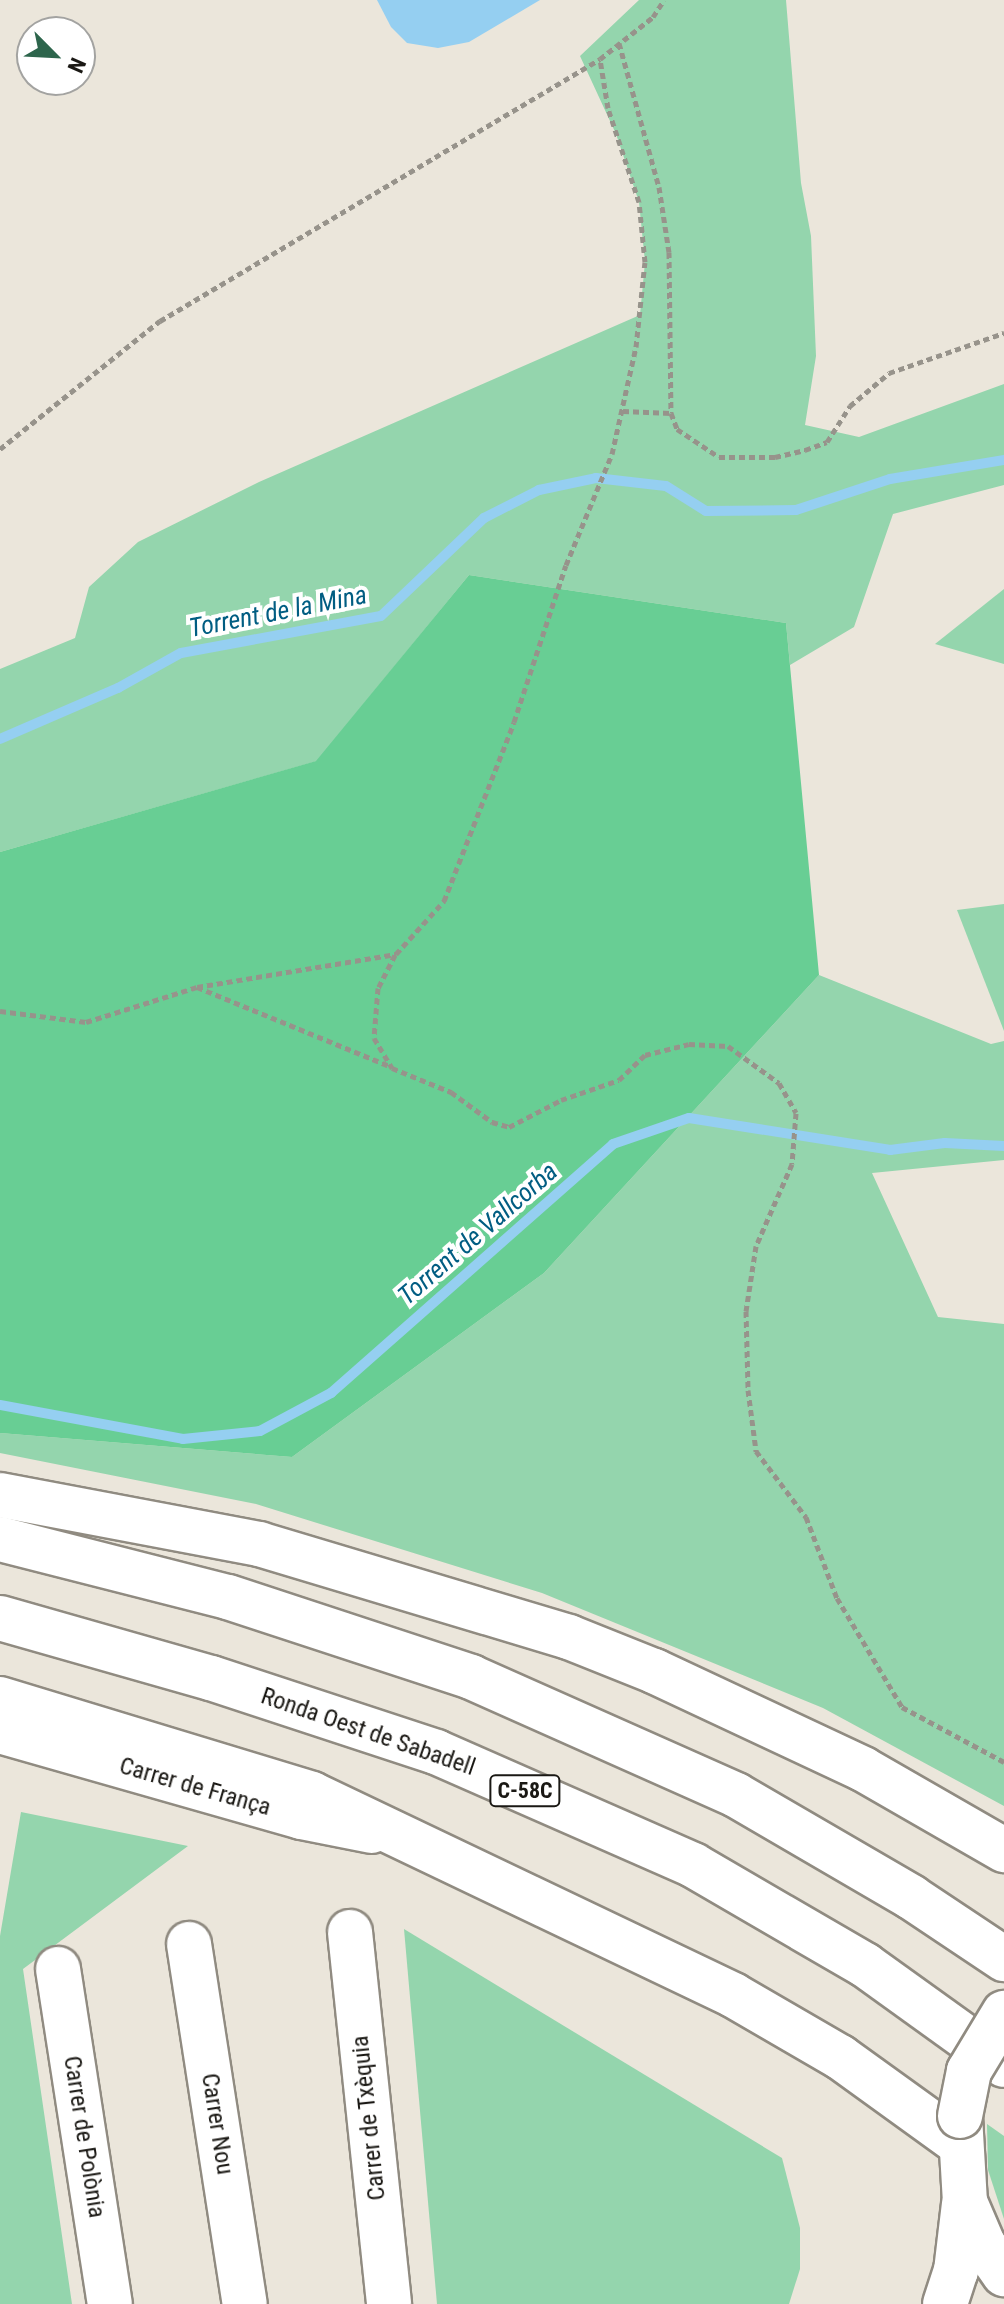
<!DOCTYPE html>
<meta charset="utf-8">
<style>
body{margin:0}
#map{position:relative;width:1004px;height:2304px;overflow:hidden;background:#ebe6db;font-family:"Roboto Condensed",sans-serif}
div>[style]{position:absolute}
.green>*{inset:0;background:#94d5ad}
.forest>*{inset:0;background:#68ce94}
.water>*{inset:0;background:#95cff1}
.stream>*{height:10px;margin:-5px;padding:0 5px;transform-origin:5px;border-radius:5px;background:#95cff1}
.path>*{height:5px;margin-top:-2.5px;transform-origin:0;background:repeating-linear-gradient(90deg,#97938b 0 6px,transparent 0 10px)}
.roads{filter:drop-shadow(2px 0 #908b81) drop-shadow(-2px 0 #908b81) drop-shadow(0 2px #908b81) drop-shadow(0 -2px #908b81)}
.minor>*{height:44px;margin:-22px;padding:0 22px;transform-origin:22px;border-radius:22px;background:#fff}
.major>*{height:44px;margin:-22px;padding:0 22px;transform-origin:22px;border-radius:22px;background:#fff}
.highway>*{height:44px;margin:-22px;padding:0 22px;transform-origin:22px;border-radius:22px;background:#fff}
.bridges{filter:drop-shadow(2px 0 #908b81) drop-shadow(-2px 0 #908b81) drop-shadow(0 2px #908b81) drop-shadow(0 -2px #908b81)}
.major-bridge>*{height:44px;margin:-22px;padding:0 22px;transform-origin:22px;border-radius:22px;background:#fff}
span{translate:-50% -50%;white-space:nowrap;text-align:center;line-height:1.15;-webkit-text-stroke:8px #fff;paint-order:stroke}
.shield-label span{padding:2px 6px;background:#fff;border:2px solid;border-radius:6px;-webkit-text-stroke-width:0}
.shield-label{font-size:22px;color:#1a1814;font-weight:700}
.street-label{font-size:24px;color:#1a1814}
.water-label{font-size:26px;color:#015d82;font-style:italic}
.north{position:absolute;left:16px;top:16px;width:80px;height:80px;box-sizing:border-box;background:#fff;border:2px solid #a3a3a1;border-radius:50%;rotate:114deg;font-size:22px;font-weight:700;line-height:32px;text-align:center;color:#1a1814}
.north::after{content:'';display:block;margin:auto;width:28px;height:36px;background:#2d654c;clip-path:polygon(50% 0,100% 100%,50% 72%,0 100%)}
</style>
<div id="map">
<div class="green">
<i style="clip-path:polygon(639px 0,786px 0,801px 183px,811px 236px,816px 356px,805px 425px,859px 437px,1004px 384px,1004px 485px,893px 514px,854px 627px,790px 665px,786px 623px,469px 575px,317px 761px,0 852px,0 669px,75px 638px,89px 587px,138px 542px,259px 482px,640px 315px,645px 262px,639px 202px,616px 134px,580px 56px)"></i>
<i style="clip-path:polygon(1004px 589px,1004px 664px,935px 644px)"></i>
<i style="clip-path:polygon(1004px 904px,1004px 1031px,957px 910px)"></i>
<i style="clip-path:polygon(819px 975px,991px 1044px,1004px 1041px,1004px 1160px,872px 1173px,938px 1317px,1004px 1324px,1004px 1806px,823px 1708px,542px 1593px,256px 1504px,0 1453px,0 1433px,292px 1457px,544px 1273px)"></i>
<i style="clip-path:polygon(21px 1812px,188px 1846px,23px 1969px,72px 2304px,0 2304px,0 1936px)"></i>
<i style="clip-path:polygon(404px 1929px,782px 2158px,800px 2228px,800px 2269px,789px 2304px,437px 2304px)"></i>
<i style="clip-path:polygon(987px 2124px,1004px 2136px,1004px 2219px,988px 2170px)"></i>
</div>
<div class="forest">
<i style="clip-path:polygon(469px 575px,786px 623px,819px 975px,544px 1273px,292px 1457px,0 1433px,0 852px,316px 761px)"></i>
</div>
<div class="water">
<i style="clip-path:polygon(377px 0,540px 0,469px 42px,438px 48px,407px 43px,391px 27px)"></i>
</div>
<div class="stream">
<i style="left:0;top:739px;width:129px;rotate:-23.4deg"></i>
<i style="left:118px;top:688px;width:72px;rotate:-29.1deg"></i>
<i style="left:181px;top:653px;width:203px;rotate:-10.5deg"></i>
<i style="left:381px;top:616px;width:142px;rotate:-43.6deg"></i>
<i style="left:484px;top:518px;width:62px;rotate:-27deg"></i>
<i style="left:539px;top:490px;width:58px;rotate:-11.9deg"></i>
<i style="left:596px;top:478px;width:70px;rotate:6.5deg"></i>
<i style="left:666px;top:486px;width:47px;rotate:32deg"></i>
<i style="left:706px;top:511px;width:90px;rotate:-0.6deg"></i>
<i style="left:796px;top:510px;width:99px;rotate:-18.3deg"></i>
<i style="left:890px;top:479px;width:116px;rotate:-9.5deg"></i>
<i style="left:0;top:1405px;width:186px;rotate:10.5deg"></i>
<i style="left:183px;top:1439px;width:77px;rotate:-5.9deg"></i>
<i style="left:260px;top:1431px;width:81px;rotate:-28.2deg"></i>
<i style="left:331px;top:1393px;width:376px;rotate:-41.4deg"></i>
<i style="left:613px;top:1144px;width:80px;rotate:-18.9deg"></i>
<i style="left:689px;top:1118px;width:204px;rotate:9deg"></i>
<i style="left:890px;top:1150px;width:55px;rotate:-7.3deg"></i>
<i style="left:945px;top:1143px;width:59px;rotate:2.9deg"></i>
</div>
<div class="path">
<i style="left:619px;top:43px;width:149px;rotate:74.5deg"></i>
<i style="left:659px;top:187px;width:66px;rotate:81.3deg"></i>
<i style="left:669px;top:252px;width:161px;rotate:89.3deg"></i>
<i style="left:671px;top:413px;width:17px;rotate:69deg"></i>
<i style="left:677px;top:429px;width:50px;rotate:33.7deg"></i>
<i style="left:719px;top:457px;width:56px"></i>
<i style="left:775px;top:457px;width:31px;rotate:-13deg"></i>
<i style="left:805px;top:450px;width:23px;rotate:-20deg"></i>
<i style="left:827px;top:442px;width:43px;rotate:-57.4deg"></i>
<i style="left:850px;top:406px;width:51px;rotate:-40.2deg"></i>
<i style="left:889px;top:373px;width:122px;rotate:-19.2deg"></i>
<i style="left:623px;top:411px;width:48px;rotate:2.4deg"></i>
<i style="left:0;top:449px;width:205px;rotate:-38.7deg"></i>
<i style="left:160px;top:321px;width:512px;rotate:-30.77deg"></i>
<i style="left:600px;top:59px;width:68px;rotate:-38.4deg"></i>
<i style="left:653px;top:17px;width:20px;rotate:-57deg"></i>
<i style="left:395px;top:955px;width:37px;rotate:117deg"></i>
<i style="left:378px;top:988px;width:50px;rotate:94.6deg"></i>
<i style="left:374px;top:1038px;width:35px;rotate:59deg"></i>
<i style="left:392px;top:1068px;width:64px;rotate:22.1deg"></i>
<i style="left:451px;top:1092px;width:51px;rotate:36.2deg"></i>
<i style="left:492px;top:1122px;width:18px;rotate:16deg"></i>
<i style="left:509px;top:1127px;width:59px;rotate:-27.4deg"></i>
<i style="left:561px;top:1100px;width:61px;rotate:-19deg"></i>
<i style="left:619px;top:1080px;width:36px;rotate:-44deg"></i>
<i style="left:645px;top:1055px;width:45px;rotate:-14deg"></i>
<i style="left:689px;top:1044px;width:39px;rotate:3deg"></i>
<i style="left:728px;top:1046px;width:63px;rotate:36deg"></i>
<i style="left:779px;top:1083px;width:34px;rotate:60deg"></i>
<i style="left:796px;top:1113px;width:51px;rotate:94.5deg"></i>
<i style="left:792px;top:1164px;width:90px;rotate:113.7deg"></i>
<i style="left:756px;top:1246px;width:66px;rotate:98.7deg"></i>
<i style="left:746px;top:1311px;width:79px;rotate:88.5deg"></i>
<i style="left:748px;top:1390px;width:62px;rotate:82.5deg"></i>
<i style="left:756px;top:1451px;width:83px;rotate:52.9deg"></i>
<i style="left:806px;top:1517px;width:87px;rotate:69.1deg"></i>
<i style="left:837px;top:1598px;width:127px;rotate:59.2deg"></i>
<i style="left:902px;top:1707px;width:116px;rotate:28.3deg"></i>
<i style="left:197px;top:987px;width:211px;rotate:22.3deg"></i>
<i style="left:0;top:1011px;width:87px;rotate:7.3deg"></i>
<i style="left:86px;top:1022px;width:116px;rotate:-17.5deg"></i>
<i style="left:197px;top:987px;width:202px;rotate:-9.4deg"></i>
<i style="left:396px;top:954px;width:72px;rotate:-47.8deg"></i>
<i style="left:444px;top:901px;width:192px;rotate:-68.6deg"></i>
<i style="left:514px;top:722px;width:165px;rotate:-71.7deg"></i>
<i style="left:566px;top:565px;width:120px;rotate:-67.5deg"></i>
<i style="left:612px;top:454px;width:110px;rotate:-77.4deg"></i>
<i style="left:636px;top:347px;width:85px;rotate:-84deg"></i>
<i style="left:645px;top:262px;width:60px;rotate:-95.7deg"></i>
<i style="left:639px;top:202px;width:99px;rotate:-108.3deg"></i>
<i style="left:608px;top:108px;width:50px;rotate:-99.3deg"></i>
</div>
<div class="roads">
<div class="minor">
<i style="left:0;top:1731px;width:313px;rotate:15.9deg"></i>
<i style="left:301px;top:1817px;width:72px;rotate:11.2deg"></i>
<i style="left:350px;top:1932px;width:374px;rotate:84deg"></i>
<i style="left:189px;top:1944px;width:364px;rotate:81.2deg"></i>
<i style="left:58px;top:1969px;width:339px;rotate:81.2deg"></i>
</div>
<div class="major">
<i style="left:960px;top:2116px;width:86px;rotate:86.7deg"></i>
<i style="left:965px;top:2202px;width:46px;rotate:66.8deg"></i>
<i style="left:983px;top:2244px;width:37px;rotate:55deg"></i>
<i style="left:945px;top:2304px;width:35px;rotate:-72deg"></i>
<i style="left:956px;top:2271px;width:67px;rotate:-83.2deg"></i>
</div>
<div class="highway">
<i style="left:0;top:1495px;width:264px;rotate:10.7deg"></i>
<i style="left:259px;top:1544px;width:324px;rotate:16.7deg"></i>
<i style="left:569px;top:1637px;width:92px;rotate:21.8deg"></i>
<i style="left:654px;top:1671px;width:231px;rotate:25.1deg"></i>
<i style="left:863px;top:1769px;width:163px;rotate:29.9deg"></i>
<i style="left:0;top:1539px;width:235px;rotate:14.3deg"></i>
<i style="left:228px;top:1597px;width:256px;rotate:18.2deg"></i>
<i style="left:471px;top:1677px;width:290px;rotate:24deg"></i>
<i style="left:736px;top:1795px;width:203px;rotate:30.2deg"></i>
<i style="left:911px;top:1897px;width:112px;rotate:33.7deg"></i>
<i style="left:0;top:1618px;width:219px;rotate:15.9deg"></i>
<i style="left:211px;top:1678px;width:237px;rotate:18.2deg"></i>
<i style="left:436px;top:1752px;width:281px;rotate:23.7deg"></i>
<i style="left:693px;top:1865px;width:199px;rotate:30.2deg"></i>
<i style="left:865px;top:1965px;width:171px;rotate:35.7deg"></i>
<i style="left:0;top:1699px;width:326px;rotate:16.9deg"></i>
<i style="left:312px;top:1794px;width:467px;rotate:25.5deg"></i>
<i style="left:733px;top:1995px;width:124px;rotate:30.1deg"></i>
<i style="left:840px;top:2057px;width:145px;rotate:35.8deg"></i>
</div>
</div>
<div class="bridges">
<div class="major-bridge">
<i style="left:960px;top:2116px;width:46px;rotate:-78.7deg"></i>
<i style="left:969px;top:2071px;width:68px;rotate:-58.9deg"></i>
</div>
</div>
<div class="shield-label">
<span style="left:525px;top:1791px">C-58C</span>
</div>
<div class="street-label">
<span style="left:368px;top:1732px;rotate:19deg">Ronda Oest de Sabadell</span>
<span style="left:195px;top:1787px;rotate:16deg">Carrer de França</span>
<span style="left:369px;top:2118px;rotate:-96deg">Carrer de Txèquia</span>
<span style="left:217px;top:2124px;rotate:81deg">Carrer Nou</span>
<span style="left:84px;top:2137px;rotate:81deg">Carrer de Polònia</span>
</div>
<div class="water-label">
<span style="left:278px;top:612px;rotate:-11deg">Torrent de la Mina</span>
<span style="left:478px;top:1234px;rotate:-41deg">Torrent de Vallcorba</span>
</div>
<div class="north">N</div>
</div>
